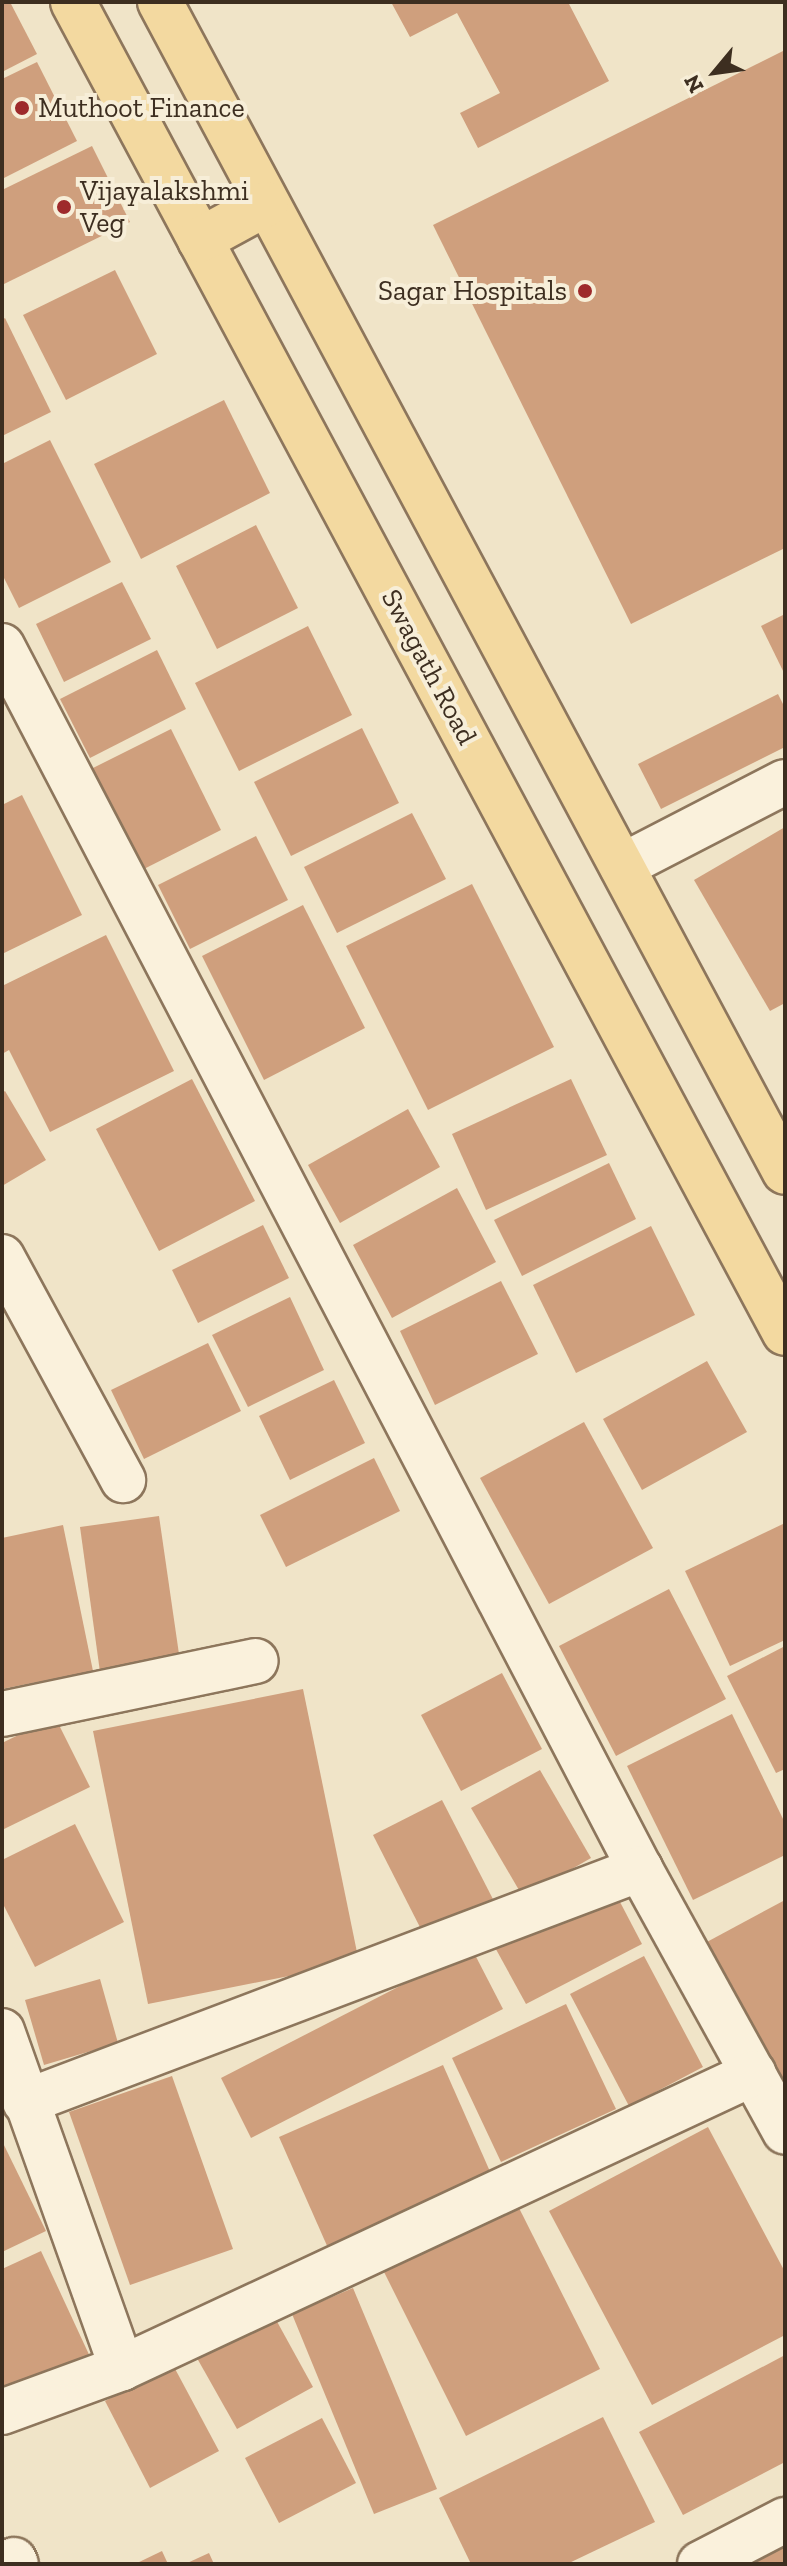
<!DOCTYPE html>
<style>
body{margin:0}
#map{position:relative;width:787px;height:2566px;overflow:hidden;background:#f0e4c8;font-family:"Zilla Slab",serif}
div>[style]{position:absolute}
.building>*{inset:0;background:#cf9f7d}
.roads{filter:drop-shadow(2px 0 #8d765c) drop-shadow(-2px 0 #8d765c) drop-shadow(0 2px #8d765c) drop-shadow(0 -2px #8d765c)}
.minor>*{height:44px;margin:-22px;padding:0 22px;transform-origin:22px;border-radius:22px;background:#faf1dc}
.major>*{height:44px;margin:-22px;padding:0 22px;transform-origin:22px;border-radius:22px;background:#f3d9a0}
.dots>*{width:22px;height:22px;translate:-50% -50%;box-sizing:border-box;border:4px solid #f7eed8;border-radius:50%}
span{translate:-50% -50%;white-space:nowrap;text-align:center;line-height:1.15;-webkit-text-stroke:8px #f7eed8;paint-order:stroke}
.poi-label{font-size:28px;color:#3d2e20}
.left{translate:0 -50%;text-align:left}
.right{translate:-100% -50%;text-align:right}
.street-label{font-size:28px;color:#3d2e20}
.frame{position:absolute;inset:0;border:4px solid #3d2e20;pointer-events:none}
.north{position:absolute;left:675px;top:32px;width:80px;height:80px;-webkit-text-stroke:6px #f7eed8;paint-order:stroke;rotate:241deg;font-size:22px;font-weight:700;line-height:32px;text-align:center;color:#3d2e20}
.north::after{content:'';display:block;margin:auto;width:28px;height:36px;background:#3d2e20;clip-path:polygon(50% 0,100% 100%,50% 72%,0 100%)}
</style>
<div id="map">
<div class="building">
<i style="clip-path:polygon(2px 2px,10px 2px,37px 54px,2px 72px)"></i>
<i style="clip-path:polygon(391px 2px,568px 2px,609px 81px,478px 148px,460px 113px,500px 93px,457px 13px,410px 37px)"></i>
<i style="clip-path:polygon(785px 50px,785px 548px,631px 624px,433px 225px)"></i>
<i style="clip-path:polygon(37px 62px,77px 141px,2px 179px,2px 79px)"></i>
<i style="clip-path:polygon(92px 146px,130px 222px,2px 285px,2px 190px)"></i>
<i style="clip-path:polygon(115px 270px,157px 354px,66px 400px,23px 315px)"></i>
<i style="clip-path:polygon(5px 318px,51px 412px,2px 436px,2px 320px)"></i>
<i style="clip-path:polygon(224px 400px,270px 493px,141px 559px,94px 464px)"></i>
<i style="clip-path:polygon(50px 440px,111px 562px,19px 608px,2px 574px,2px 464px)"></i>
<i style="clip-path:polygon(256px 525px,298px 608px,217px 649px,176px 566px)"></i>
<i style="clip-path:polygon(122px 582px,151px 639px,64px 682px,36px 624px)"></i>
<i style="clip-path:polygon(785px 614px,785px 675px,761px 626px)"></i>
<i style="clip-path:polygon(308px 626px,352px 715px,239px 771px,195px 683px)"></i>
<i style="clip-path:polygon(157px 650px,186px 709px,90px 758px,60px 699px)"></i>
<i style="clip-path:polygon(778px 694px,785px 708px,785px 747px,661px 809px,638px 764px)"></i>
<i style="clip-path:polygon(362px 728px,399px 803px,291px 856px,254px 782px)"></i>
<i style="clip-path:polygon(171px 729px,221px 830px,136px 873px,85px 772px)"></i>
<i style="clip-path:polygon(22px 795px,82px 915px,2px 954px,2px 805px)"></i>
<i style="clip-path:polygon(412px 813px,446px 879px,337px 933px,304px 867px)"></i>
<i style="clip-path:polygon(785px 827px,785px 1003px,770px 1011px,694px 880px)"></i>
<i style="clip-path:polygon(256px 836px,288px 900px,190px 949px,158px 885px)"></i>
<i style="clip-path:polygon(472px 884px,554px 1047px,428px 1110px,346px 946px)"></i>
<i style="clip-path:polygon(303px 905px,365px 1028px,264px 1080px,202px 956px)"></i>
<i style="clip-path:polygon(106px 935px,174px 1071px,50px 1132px,9px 1050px,2px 1054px,2px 986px)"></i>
<i style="clip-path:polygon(192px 1079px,255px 1201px,159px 1251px,96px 1129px)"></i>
<i style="clip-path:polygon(571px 1079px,607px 1155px,486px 1210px,452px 1134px)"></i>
<i style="clip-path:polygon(5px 1091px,46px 1160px,2px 1186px,2px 1093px)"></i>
<i style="clip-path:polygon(408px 1109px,440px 1167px,340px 1223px,308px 1165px)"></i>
<i style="clip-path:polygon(609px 1163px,636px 1219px,522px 1276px,494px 1220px)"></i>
<i style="clip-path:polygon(457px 1188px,496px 1262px,392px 1318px,353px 1245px)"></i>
<i style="clip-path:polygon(263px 1225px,289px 1278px,198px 1323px,172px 1270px)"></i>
<i style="clip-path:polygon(651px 1226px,695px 1315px,576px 1373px,533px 1285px)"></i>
<i style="clip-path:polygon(501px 1281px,538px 1354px,435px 1405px,400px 1331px)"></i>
<i style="clip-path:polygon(290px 1297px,324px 1370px,248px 1407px,212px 1335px)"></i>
<i style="clip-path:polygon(208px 1343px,241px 1411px,144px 1459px,111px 1390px)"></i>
<i style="clip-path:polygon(707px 1361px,747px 1432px,642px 1490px,603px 1419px)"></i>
<i style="clip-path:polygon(334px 1380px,365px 1443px,290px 1480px,259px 1416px)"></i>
<i style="clip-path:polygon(584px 1422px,653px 1548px,549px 1604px,480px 1478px)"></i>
<i style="clip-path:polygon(374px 1458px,400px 1511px,286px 1567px,260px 1515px)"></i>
<i style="clip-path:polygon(159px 1516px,180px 1661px,100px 1672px,80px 1527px)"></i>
<i style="clip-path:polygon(785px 1523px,785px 1640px,730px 1666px,685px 1571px)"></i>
<i style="clip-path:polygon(63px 1525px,93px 1671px,2px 1689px,2px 1538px)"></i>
<i style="clip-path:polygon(669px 1589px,726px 1699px,616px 1756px,559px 1646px)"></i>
<i style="clip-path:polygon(785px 1646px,785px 1769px,776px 1773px,727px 1676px)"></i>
<i style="clip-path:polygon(502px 1673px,542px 1749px,461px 1791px,421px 1715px)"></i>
<i style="clip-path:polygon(303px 1689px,359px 1962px,148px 2004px,93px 1731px)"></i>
<i style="clip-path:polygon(732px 1714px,785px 1823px,785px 1855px,693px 1900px,627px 1766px)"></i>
<i style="clip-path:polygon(55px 1717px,90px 1787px,2px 1830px,2px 1743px)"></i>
<i style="clip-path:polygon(540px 1770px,591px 1858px,523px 1897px,471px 1808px)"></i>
<i style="clip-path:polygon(442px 1800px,496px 1905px,426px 1939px,373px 1835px)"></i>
<i style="clip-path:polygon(75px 1824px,124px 1922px,35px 1967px,2px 1902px,2px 1860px)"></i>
<i style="clip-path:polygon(609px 1881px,642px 1944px,526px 2004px,492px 1942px)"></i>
<i style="clip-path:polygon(785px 1900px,785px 2094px,705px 1943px)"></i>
<i style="clip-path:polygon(472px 1949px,503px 2009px,251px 2138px,221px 2078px)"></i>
<i style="clip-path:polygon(644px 1956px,703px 2067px,629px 2106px,570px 1994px)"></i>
<i style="clip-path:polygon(100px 1979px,118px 2043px,44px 2065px,25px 2000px)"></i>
<i style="clip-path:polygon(566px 2004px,616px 2109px,501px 2162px,452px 2058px)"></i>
<i style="clip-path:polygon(443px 2065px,492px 2176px,328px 2248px,279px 2137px)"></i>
<i style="clip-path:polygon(172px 2076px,233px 2249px,130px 2285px,69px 2112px)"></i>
<i style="clip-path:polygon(708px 2127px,785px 2272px,785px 2335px,652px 2405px,549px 2211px)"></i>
<i style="clip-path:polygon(2px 2141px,46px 2231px,2px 2252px)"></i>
<i style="clip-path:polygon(517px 2204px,600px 2369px,466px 2436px,383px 2270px)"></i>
<i style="clip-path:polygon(41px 2251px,92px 2361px,2px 2403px,2px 2269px)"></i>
<i style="clip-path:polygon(353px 2288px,437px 2489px,374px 2514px,292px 2314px)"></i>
<i style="clip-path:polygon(269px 2307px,313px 2387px,237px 2429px,193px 2351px)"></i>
<i style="clip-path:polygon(785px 2355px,785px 2462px,683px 2515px,639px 2432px)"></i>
<i style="clip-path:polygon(173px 2365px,219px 2451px,150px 2488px,105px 2401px)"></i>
<i style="clip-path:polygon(603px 2417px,655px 2522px,567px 2564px,471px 2564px,439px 2498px)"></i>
<i style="clip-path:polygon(322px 2418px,356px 2483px,279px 2523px,245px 2458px)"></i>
<i style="clip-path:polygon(785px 2536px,785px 2564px,734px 2564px)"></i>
<i style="clip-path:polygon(162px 2551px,168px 2564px,135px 2564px)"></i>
<i style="clip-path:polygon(209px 2553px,214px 2564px,185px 2564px)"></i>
</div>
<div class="roads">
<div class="minor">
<i style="left:2px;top:646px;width:1379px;rotate:62.45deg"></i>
<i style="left:640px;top:1869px;width:300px;rotate:61.1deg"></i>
<i style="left:622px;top:866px;width:183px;rotate:-27.3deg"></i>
<i style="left:2px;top:1257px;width:254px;rotate:61.5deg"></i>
<i style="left:2px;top:1714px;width:259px;rotate:-11.8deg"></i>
<i style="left:2px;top:2031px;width:358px;rotate:70.4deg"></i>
<i style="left:122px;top:2368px;width:128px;rotate:159.9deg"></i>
<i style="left:25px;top:2102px;width:658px;rotate:-20.75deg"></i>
<i style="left:122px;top:2368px;width:697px;rotate:-25.02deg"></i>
<i style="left:14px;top:2560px;width:4px;rotate:63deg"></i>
<i style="left:700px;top:2564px;width:96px;rotate:-27.4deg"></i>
</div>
<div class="major">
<i style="left:73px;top:2px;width:1509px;rotate:61.86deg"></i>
<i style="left:160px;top:2px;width:1326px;rotate:61.89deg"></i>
<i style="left:200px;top:240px;width:75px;rotate:-28.6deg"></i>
</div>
</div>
<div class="dots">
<i style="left:22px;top:108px;background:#9e2a2b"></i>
<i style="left:64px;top:207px;background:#9e2a2b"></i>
<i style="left:585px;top:291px;background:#9e2a2b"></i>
</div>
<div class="poi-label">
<span class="left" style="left:38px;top:108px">Muthoot Finance</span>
<span class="left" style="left:80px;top:207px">Vijayalakshmi<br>Veg</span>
<span class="right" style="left:567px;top:291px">Sagar Hospitals</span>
</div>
<div class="street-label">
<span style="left:429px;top:667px;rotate:62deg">Swagath Road</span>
</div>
<div class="frame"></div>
<div class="north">N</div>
</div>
